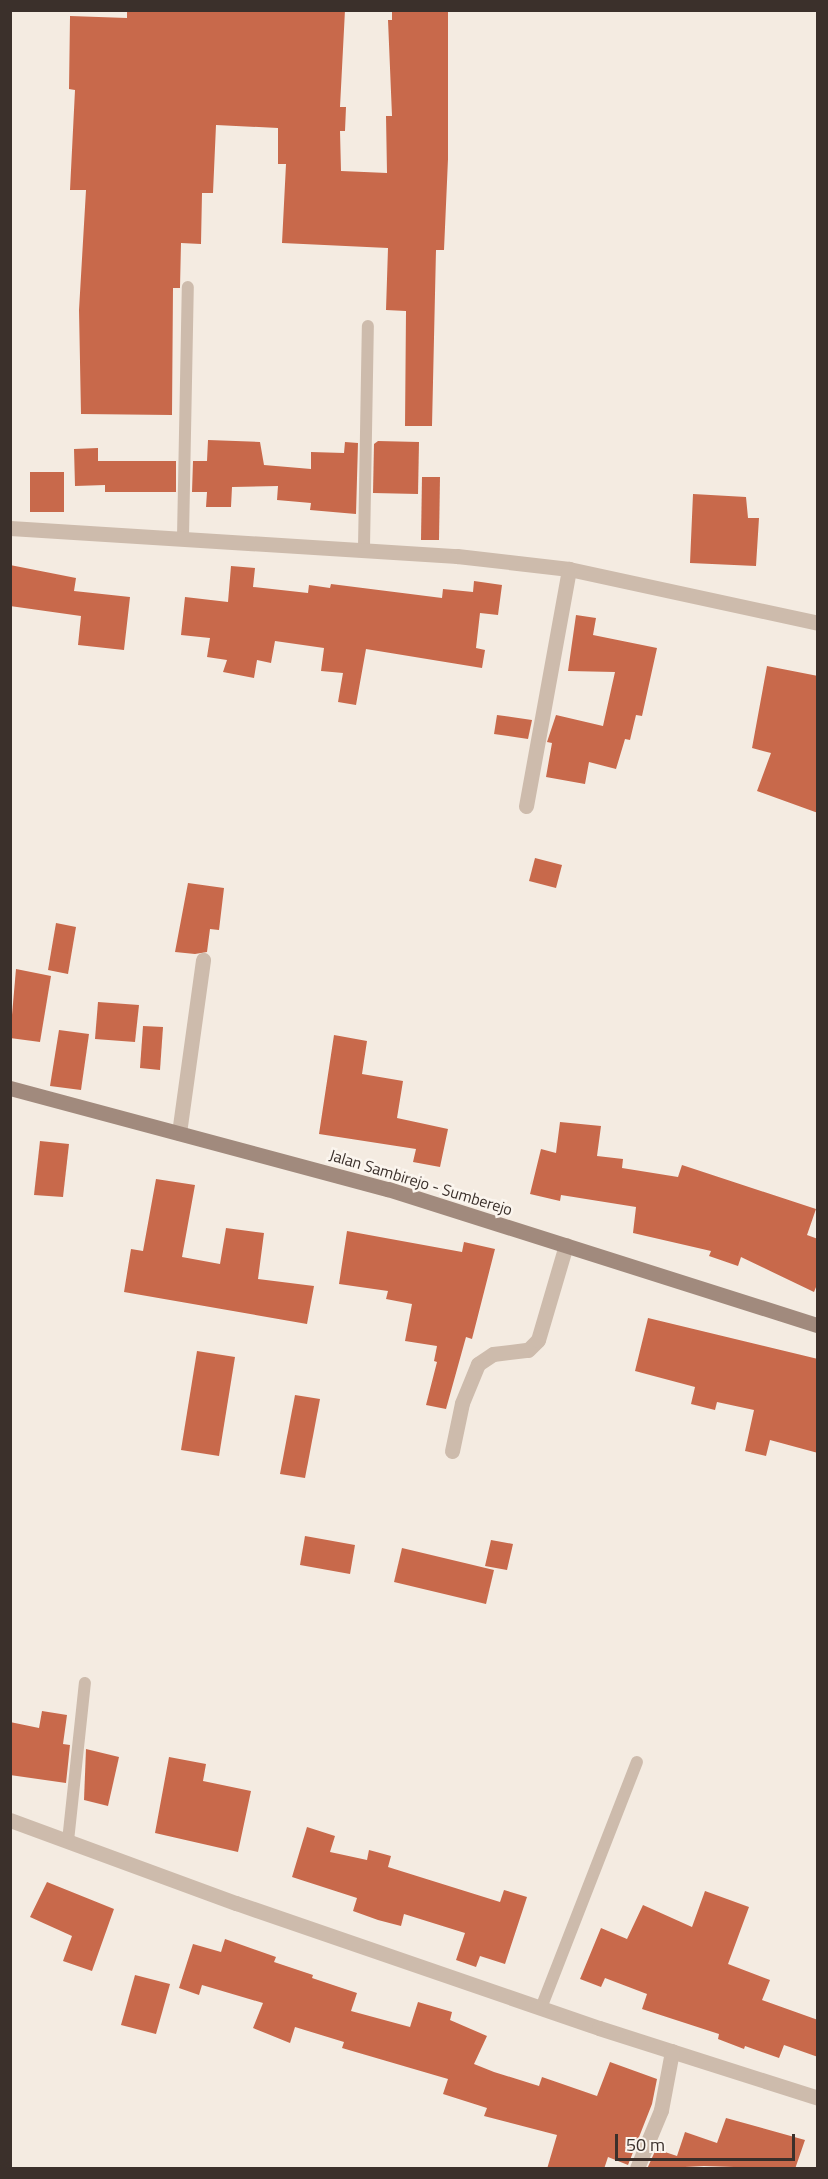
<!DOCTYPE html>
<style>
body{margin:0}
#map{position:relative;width:828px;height:2179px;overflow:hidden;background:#f4ebe1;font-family:"Titillium Web",sans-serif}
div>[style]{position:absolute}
.building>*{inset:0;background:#c8694b}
.lane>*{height:12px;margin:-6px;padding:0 6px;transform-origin:6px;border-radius:6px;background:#cdbbac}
.street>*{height:15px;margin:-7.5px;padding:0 7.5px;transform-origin:7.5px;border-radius:7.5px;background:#cdbbac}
.secondary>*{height:15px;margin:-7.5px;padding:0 7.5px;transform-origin:7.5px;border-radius:7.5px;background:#a18a7d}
span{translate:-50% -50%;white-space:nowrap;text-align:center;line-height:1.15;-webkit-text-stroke:5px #fbf5ee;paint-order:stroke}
.street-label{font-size:16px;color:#3b302b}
.frame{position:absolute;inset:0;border:12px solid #3b302b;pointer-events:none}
.scale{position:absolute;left:615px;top:2134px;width:180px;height:27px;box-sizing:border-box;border:3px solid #3b302b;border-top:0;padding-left:8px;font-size:18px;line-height:21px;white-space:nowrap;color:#3b302b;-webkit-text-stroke:4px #fbf5ee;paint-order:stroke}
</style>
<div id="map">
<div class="building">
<i style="clip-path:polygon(127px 10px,345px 10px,340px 107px,346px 107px,345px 131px,340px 131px,341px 171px,387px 173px,386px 116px,392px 116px,388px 20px,392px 20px,392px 10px,448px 10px,448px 159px,444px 250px,436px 250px,432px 426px,405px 426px,406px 311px,386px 310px,388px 248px,282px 243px,286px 164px,278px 164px,278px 128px,216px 125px,213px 193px,202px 193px,201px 244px,181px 243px,180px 288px,173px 288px,172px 415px,81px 414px,79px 310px,86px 190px,70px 190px,75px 90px,69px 89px,70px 16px,127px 18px)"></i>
<i style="clip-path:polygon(208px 440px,260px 442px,264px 465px,311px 469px,311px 452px,344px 453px,345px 442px,358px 443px,356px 514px,310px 510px,311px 503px,277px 500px,278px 486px,232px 487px,231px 507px,206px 507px,207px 492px,192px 492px,193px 461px,207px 461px)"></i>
<i style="clip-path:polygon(378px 441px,419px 442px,418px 494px,373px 493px,374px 444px)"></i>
<i style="clip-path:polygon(98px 448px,98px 461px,176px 461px,176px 492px,105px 492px,105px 485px,75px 486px,74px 449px)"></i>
<i style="clip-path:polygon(30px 472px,64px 472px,64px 512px,30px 512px)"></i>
<i style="clip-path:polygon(422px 477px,440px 477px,439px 540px,421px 540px)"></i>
<i style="clip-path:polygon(693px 494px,746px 497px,748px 518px,759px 518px,756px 566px,690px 563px)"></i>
<i style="clip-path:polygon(10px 565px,76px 578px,74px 591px,130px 597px,124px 650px,78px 645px,81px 616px,10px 606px)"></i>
<i style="clip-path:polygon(231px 566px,255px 568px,253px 587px,308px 593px,309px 585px,330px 588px,331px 584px,442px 598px,443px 589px,473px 592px,474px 581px,502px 585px,498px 615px,480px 613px,476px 648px,485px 650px,482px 668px,366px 649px,356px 705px,338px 702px,343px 673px,321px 671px,324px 648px,275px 641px,271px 663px,257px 660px,254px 678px,223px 672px,227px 660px,207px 657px,210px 638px,181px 635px,185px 597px,228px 602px)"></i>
<i style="clip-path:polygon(576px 615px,596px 618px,593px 635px,657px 648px,642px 716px,636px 715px,630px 740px,625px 739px,616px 769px,589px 762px,585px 784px,546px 777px,552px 743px,547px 742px,556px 715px,603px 726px,615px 672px,568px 671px)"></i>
<i style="clip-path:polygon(767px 666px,818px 676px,818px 813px,757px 791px,771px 753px,752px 748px)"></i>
<i style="clip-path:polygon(497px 715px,532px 720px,528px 739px,494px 734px)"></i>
<i style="clip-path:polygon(535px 858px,562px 865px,556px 888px,529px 881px)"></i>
<i style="clip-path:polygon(188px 883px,224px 888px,219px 930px,210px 929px,207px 952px,195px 954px,175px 952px)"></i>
<i style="clip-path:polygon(56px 923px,76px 927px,68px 974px,48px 970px)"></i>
<i style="clip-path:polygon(16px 969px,51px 976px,40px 1042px,10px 1038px)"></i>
<i style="clip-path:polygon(98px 1002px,139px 1005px,135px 1042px,95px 1039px)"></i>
<i style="clip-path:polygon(143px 1026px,163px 1027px,160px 1070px,140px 1068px)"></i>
<i style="clip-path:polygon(59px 1030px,89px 1034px,81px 1090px,50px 1086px)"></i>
<i style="clip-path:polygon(334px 1035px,367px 1041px,362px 1074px,403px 1081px,397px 1118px,448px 1129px,440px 1167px,413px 1162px,416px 1149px,319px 1134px)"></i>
<i style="clip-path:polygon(560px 1122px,601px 1126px,597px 1156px,623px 1159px,622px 1168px,678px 1177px,682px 1165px,816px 1209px,807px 1235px,818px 1239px,818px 1282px,814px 1292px,741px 1257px,738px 1266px,709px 1256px,711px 1251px,633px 1233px,636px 1207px,561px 1195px,560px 1201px,530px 1194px,541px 1149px,556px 1153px)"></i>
<i style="clip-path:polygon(40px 1141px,69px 1144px,63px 1197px,34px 1195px)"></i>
<i style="clip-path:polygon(156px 1179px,195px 1185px,182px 1257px,220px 1264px,226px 1228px,264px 1233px,258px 1279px,314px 1286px,307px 1324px,124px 1292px,131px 1249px,143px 1251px)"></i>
<i style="clip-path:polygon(347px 1231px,462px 1252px,464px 1242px,495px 1249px,472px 1339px,466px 1337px,446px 1409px,426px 1405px,437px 1362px,434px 1361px,437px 1346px,405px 1341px,412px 1304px,386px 1299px,388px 1291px,339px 1284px)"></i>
<i style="clip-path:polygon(648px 1318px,818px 1359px,818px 1453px,770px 1440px,766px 1456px,745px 1451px,754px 1410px,717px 1402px,715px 1410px,691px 1404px,695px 1387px,635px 1371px)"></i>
<i style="clip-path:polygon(197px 1351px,235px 1357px,219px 1456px,181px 1450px)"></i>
<i style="clip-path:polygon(295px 1395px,320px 1399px,305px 1478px,280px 1474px)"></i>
<i style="clip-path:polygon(305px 1536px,355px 1545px,350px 1574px,300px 1565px)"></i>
<i style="clip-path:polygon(491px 1540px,513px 1544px,507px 1570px,485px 1566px)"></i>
<i style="clip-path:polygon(402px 1548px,494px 1570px,486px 1604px,394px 1582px)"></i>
<i style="clip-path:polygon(42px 1711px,67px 1715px,63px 1744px,70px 1745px,66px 1783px,10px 1775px,10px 1722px,39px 1728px)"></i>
<i style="clip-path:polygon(86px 1749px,119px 1757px,108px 1806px,84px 1800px)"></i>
<i style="clip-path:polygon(169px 1757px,206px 1764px,203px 1781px,251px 1791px,238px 1852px,155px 1833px)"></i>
<i style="clip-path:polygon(307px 1827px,335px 1836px,330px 1852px,367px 1860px,369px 1850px,391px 1856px,388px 1867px,500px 1902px,504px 1890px,527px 1897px,505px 1964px,480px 1956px,476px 1967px,456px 1960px,465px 1933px,404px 1914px,401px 1926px,378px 1920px,353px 1911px,357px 1898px,292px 1877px)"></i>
<i style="clip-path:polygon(47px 1882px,114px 1909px,92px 1971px,63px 1961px,72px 1936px,30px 1917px)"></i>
<i style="clip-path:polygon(705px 1891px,749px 1907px,728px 1964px,770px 1980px,762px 2000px,818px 2020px,818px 2057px,784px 2045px,779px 2058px,745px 2046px,744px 2049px,718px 2039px,719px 2034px,642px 2009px,647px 1994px,605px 1978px,601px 1987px,580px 1979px,601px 1928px,627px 1939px,643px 1905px,692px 1927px)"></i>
<i style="clip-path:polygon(225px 1939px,276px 1957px,274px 1962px,313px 1975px,312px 1978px,357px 1993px,351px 2011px,410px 2027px,418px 2002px,452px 2012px,450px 2020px,487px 2036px,474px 2064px,494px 2072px,539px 2086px,542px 2077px,597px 2096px,610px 2062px,657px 2079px,652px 2104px,628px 2165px,608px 2157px,604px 2169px,547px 2169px,557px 2135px,484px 2116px,487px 2108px,443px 2094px,448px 2079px,342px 2048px,344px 2042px,295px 2027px,290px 2043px,253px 2028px,263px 2003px,202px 1985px,199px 1995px,179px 1988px,193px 1944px,221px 1952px)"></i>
<i style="clip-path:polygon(135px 1975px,170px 1984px,156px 2034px,121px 2025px)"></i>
<i style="clip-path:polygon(726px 2118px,805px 2140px,795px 2169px,704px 2166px,647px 2169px,656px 2149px,677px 2156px,685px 2132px,717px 2143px)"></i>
</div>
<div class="lane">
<i style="left:183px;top:537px;width:250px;rotate:-88.9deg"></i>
<i style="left:364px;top:547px;width:221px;rotate:-89deg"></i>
<i style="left:68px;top:1841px;width:159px;rotate:-83.9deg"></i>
<i style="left:541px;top:2008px;width:264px;rotate:-68.7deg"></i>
</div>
<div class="street">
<i style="left:10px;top:528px;width:448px;rotate:3.6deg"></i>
<i style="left:457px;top:556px;width:113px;rotate:6.6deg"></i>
<i style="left:569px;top:569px;width:255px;rotate:12.2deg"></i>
<i style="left:526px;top:806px;width:241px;rotate:-79.7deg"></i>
<i style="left:179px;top:1133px;width:175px;rotate:-82.1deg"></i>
<i style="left:452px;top:1451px;width:49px;rotate:-78.2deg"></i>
<i style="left:462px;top:1403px;width:42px;rotate:-67.7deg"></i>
<i style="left:478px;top:1364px;width:18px;rotate:-34deg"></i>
<i style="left:493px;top:1354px;width:35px;rotate:-7deg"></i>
<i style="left:528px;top:1350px;width:14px;rotate:-45deg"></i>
<i style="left:538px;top:1340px;width:99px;rotate:-73.6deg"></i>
<i style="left:10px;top:1820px;width:241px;rotate:20.2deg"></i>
<i style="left:236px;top:1903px;width:384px;rotate:19deg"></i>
<i style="left:599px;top:2028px;width:230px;rotate:17.7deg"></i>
<i style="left:637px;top:2168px;width:63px;rotate:-67.5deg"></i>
<i style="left:661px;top:2110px;width:60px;rotate:-79.4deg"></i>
</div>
<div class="secondary">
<i style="left:10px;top:1088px;width:391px;rotate:15deg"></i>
<i style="left:388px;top:1189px;width:451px;rotate:17.6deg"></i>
</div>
<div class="street-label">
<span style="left:421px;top:1182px;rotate:17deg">Jalan Sambirejo - Sumberejo</span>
</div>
<div class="frame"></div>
<div class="scale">50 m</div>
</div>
